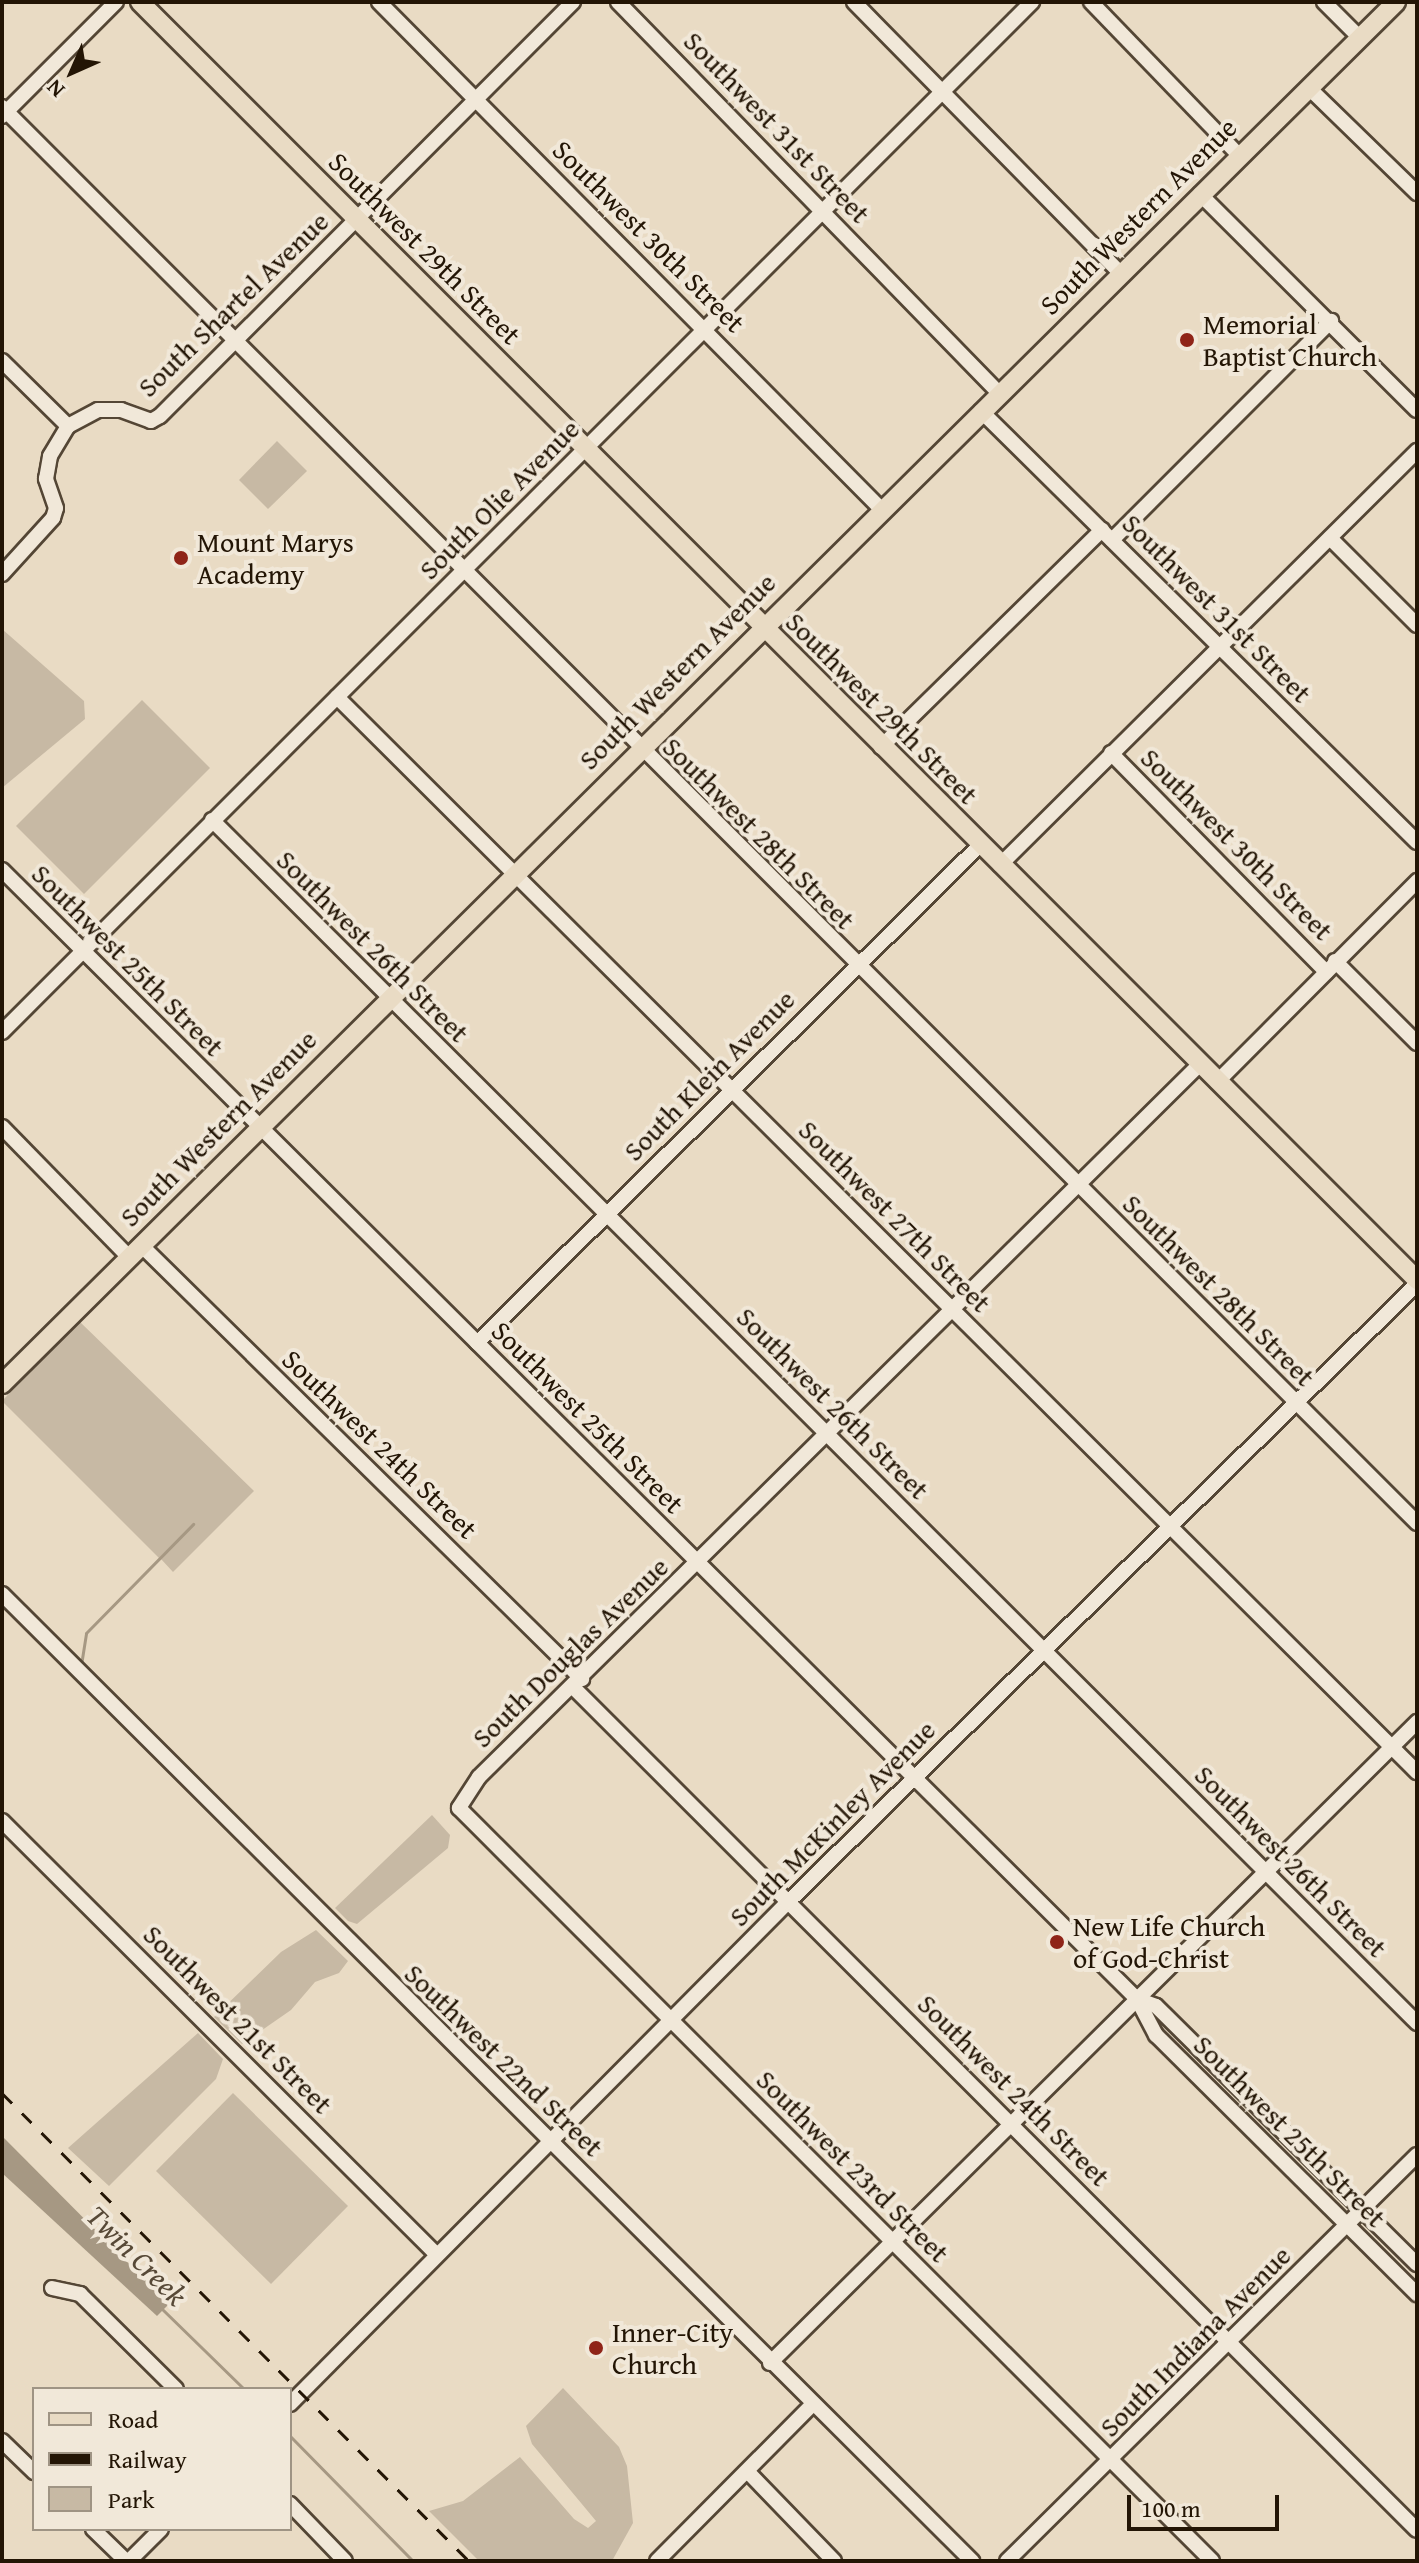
<!DOCTYPE html>
<style>
body{margin:0}
#map{position:relative;width:1419px;height:2563px;overflow:hidden;background:#e9dbc4;font-family:"Gentium Book Plus",serif}
div>[style]{position:absolute}
.green>*{inset:0;background:#c7b9a4}
.water>*{inset:0;background:#a69883}
.stream>*{height:3px;margin:-1.5px;padding:0 1.5px;transform-origin:1.5px;border-radius:1.5px;background:#a69883}
.roads{filter:drop-shadow(2px 0 #544635) drop-shadow(-2px 0 #544635) drop-shadow(0 2px #544635) drop-shadow(0 -2px #544635)}
.minor>*{height:14px;margin:-7px;padding:0 7px;transform-origin:7px;border-radius:7px;background:#f1e8d9}
.major>*{height:18px;margin:-9px;padding:0 9px;transform-origin:9px;border-radius:9px;background:#e9dbc4}
.rail>*{height:3px;margin-top:-1.5px;transform-origin:0;background:repeating-linear-gradient(90deg,#231505 0 14px,transparent 0 28px)}
.dots>*{width:22px;height:22px;translate:-50% -50%;box-sizing:border-box;border:4px solid #f1e8d9;border-radius:50%}
span{translate:-50% -50%;white-space:nowrap;text-align:center;line-height:1.15;-webkit-text-stroke:8px #f1e8d9;paint-order:stroke}
.street-label{font-size:28px;color:#231505}
.poi-label{font-size:28px;color:#231505}
.left{translate:0 -50%;text-align:left}
.water-label{font-size:30px;color:#574937;font-style:italic}
.frame{position:absolute;inset:0;border:4px solid #231505;pointer-events:none}
.legend{position:absolute;left:32px;top:2387px;width:260px;height:144px;box-sizing:border-box;background:#f1e8d9;border:2px solid #9f9484;margin:0;padding:10px 14px;list-style:none;font-size:24px;color:#231505}
.legend li{display:flex;align-items:center;gap:16px;height:40px}
.legend b{width:40px;border:2px solid #9f9484}
.north{position:absolute;left:32px;top:32px;width:80px;height:80px;-webkit-text-stroke:6px #f1e8d9;paint-order:stroke;rotate:225deg;font-size:22px;font-weight:700;line-height:32px;text-align:center;color:#231505}
.north::after{content:'';display:block;margin:auto;width:28px;height:36px;background:#231505;clip-path:polygon(50% 0,100% 100%,50% 72%,0 100%)}
.scale{position:absolute;left:1127px;top:2495px;width:152px;height:36px;box-sizing:border-box;border:4px solid #231505;border-top:0;padding-left:10px;font-size:24px;line-height:28px;white-space:nowrap;color:#231505;-webkit-text-stroke:6px #f1e8d9;paint-order:stroke}
</style>
<div id="map">
<div class="green">
<i style="clip-path:polygon(277px 441px,307px 471px,268px 509px,239px 480px)"></i>
<i style="clip-path:polygon(2px 629px,84px 701px,85px 719px,2px 788px)"></i>
<i style="clip-path:polygon(142px 700px,210px 768px,84px 894px,16px 826px)"></i>
<i style="clip-path:polygon(79px 1321px,254px 1491px,173px 1572px,161px 1559px,193px 1524px,159px 1558px,2px 1401px)"></i>
<i style="clip-path:polygon(432px 1815px,450px 1835px,448px 1848px,357px 1924px,348px 1921px,335px 1908px)"></i>
<i style="clip-path:polygon(316px 1930px,348px 1961px,339px 1973px,315px 1982px,291px 2010px,242px 2044px,214px 2017px,281px 1952px)"></i>
<i style="clip-path:polygon(198px 2033px,223px 2059px,216px 2079px,109px 2186px,68px 2148px)"></i>
<i style="clip-path:polygon(233px 2093px,348px 2206px,271px 2284px,156px 2171px)"></i>
<i style="clip-path:polygon(563px 2388px,619px 2447px,627px 2466px,633px 2523px,612px 2561px,479px 2561px,429px 2511px,463px 2501px,520px 2457px,574px 2519px,588px 2528px,596px 2521px,532px 2444px,526px 2426px)"></i>
</div>
<div class="water">
<i style="clip-path:polygon(2px 2136px,169px 2304px,157px 2316px,2px 2173px)"></i>
</div>
<div class="stream">
<i style="left:81px;top:1665px;width:32px;rotate:-81deg"></i>
<i style="left:86px;top:1633px;width:153px;rotate:-45.5deg"></i>
<i style="left:161px;top:2308px;width:116px;rotate:44.3deg"></i>
<i style="left:290px;top:2436px;width:175px;rotate:45.5deg"></i>
</div>
<div class="roads">
<div class="minor">
<i style="left:379px;top:2px;width:713px;rotate:45.28deg"></i>
<i style="left:618px;top:2px;width:546px;rotate:45.74deg"></i>
<i style="left:854px;top:2px;width:380px;rotate:45.5deg"></i>
<i style="left:1091px;top:2px;width:213px;rotate:46deg"></i>
<i style="left:1324px;top:2px;width:51px;rotate:45deg"></i>
<i style="left:1309px;top:88px;width:151px;rotate:44.2deg"></i>
<i style="left:2px;top:107px;width:2002px;rotate:45.02deg"></i>
<i style="left:2px;top:116px;width:161px;rotate:-45deg"></i>
<i style="left:1200px;top:194px;width:306px;rotate:44.9deg"></i>
<i style="left:2px;top:361px;width:93px;rotate:44.6deg"></i>
<i style="left:981px;top:411px;width:613px;rotate:44.67deg"></i>
<i style="left:1330px;top:538px;width:123px;rotate:45deg"></i>
<i style="left:1112px;top:540px;width:310px;rotate:-45deg"></i>
<i style="left:2px;top:574px;width:76px;rotate:-47.7deg"></i>
<i style="left:53px;top:518px;width:10px;rotate:-73deg"></i>
<i style="left:56px;top:508px;width:31px;rotate:-109deg"></i>
<i style="left:46px;top:479px;width:23px;rotate:-80deg"></i>
<i style="left:50px;top:456px;width:35px;rotate:-59deg"></i>
<i style="left:68px;top:426px;width:34px;rotate:-28deg"></i>
<i style="left:98px;top:410px;width:23px"></i>
<i style="left:121px;top:410px;width:32px;rotate:20deg"></i>
<i style="left:151px;top:421px;width:10px;rotate:-29deg"></i>
<i style="left:160px;top:416px;width:585px;rotate:-45.07deg"></i>
<i style="left:337px;top:697px;width:1524px;rotate:44.87deg"></i>
<i style="left:881px;top:747px;width:310px;rotate:-44.5deg"></i>
<i style="left:1111px;top:753px;width:307px;rotate:45.5deg"></i>
<i style="left:212px;top:820px;width:1703px;rotate:44.95deg"></i>
<i style="left:1000px;top:865px;width:588px;rotate:-44.79deg"></i>
<i style="left:2px;top:870px;width:1601px;rotate:44.85deg"></i>
<i style="left:1137px;top:1999px;width:41px;rotate:62.2deg"></i>
<i style="left:1156px;top:2035px;width:368px;rotate:44.8deg"></i>
<i style="left:1335px;top:961px;width:116px;rotate:45deg"></i>
<i style="left:2px;top:1032px;width:1457px;rotate:-45deg"></i>
<i style="left:1200px;top:1064px;width:1014px;rotate:135.32deg"></i>
<i style="left:479px;top:1777px;width:37px;rotate:123deg"></i>
<i style="left:459px;top:1808px;width:1065px;rotate:45deg"></i>
<i style="left:1217px;top:1082px;width:284px;rotate:-45.1deg"></i>
<i style="left:2px;top:1127px;width:182px;rotate:45.7deg"></i>
<i style="left:141px;top:1245px;width:619px;rotate:44.54deg"></i>
<i style="left:477px;top:1343px;width:708px;rotate:-44.71deg"></i>
<i style="left:2px;top:1594px;width:1370px;rotate:44.91deg"></i>
<i style="left:574px;top:1688px;width:1191px;rotate:44.97deg"></i>
<i style="left:2px;top:1821px;width:614px;rotate:44.93deg"></i>
<i style="left:1137px;top:1999px;width:20px;rotate:20deg"></i>
<i style="left:1156px;top:2006px;width:367px;rotate:44.7deg"></i>
<i style="left:52px;top:2288px;width:29px;rotate:12deg"></i>
<i style="left:80px;top:2294px;width:135px;rotate:44.7deg"></i>
<i style="left:770px;top:2363px;width:911px;rotate:-44.73deg"></i>
<i style="left:290px;top:2404px;width:706px;rotate:-45.23deg"></i>
<i style="left:787px;top:1903px;width:883px;rotate:-44.5deg"></i>
<i style="left:2px;top:2441px;width:45px;rotate:44.1deg"></i>
<i style="left:748px;top:2472px;width:124px;rotate:46deg"></i>
<i style="left:290px;top:2504px;width:79px;rotate:46deg"></i>
<i style="left:93px;top:2529px;width:46px;rotate:44.1deg"></i>
<i style="left:129px;top:2561px;width:45px;rotate:-45deg"></i>
<i style="left:657px;top:2561px;width:221px;rotate:-45.2deg"></i>
<i style="left:1007px;top:2561px;width:577px;rotate:-44.72deg"></i>
</div>
<div class="major">
<i style="left:140px;top:2px;width:1807px;rotate:45.02deg"></i>
<i style="left:2px;top:1384px;width:1963px;rotate:-44.75deg"></i>
</div>
</div>
<div class="rail">
<i style="left:2px;top:2093px;width:661px;rotate:45.06deg"></i>
</div>
<div class="dots">
<i style="left:1187px;top:340px;background:#8f2418"></i>
<i style="left:181px;top:558px;background:#8f2418"></i>
<i style="left:1057px;top:1942px;background:#8f2418"></i>
<i style="left:596px;top:2348px;background:#8f2418"></i>
</div>
<div class="street-label">
<span style="left:777px;top:127px;rotate:46deg">Southwest 31st Street</span>
<span style="left:1138px;top:216px;rotate:-45deg">South Western Avenue</span>
<span style="left:649px;top:236px;rotate:45deg">Southwest 30th Street</span>
<span style="left:425px;top:248px;rotate:45deg">Southwest 29th Street</span>
<span style="left:233px;top:304px;rotate:-44deg">South Shartel Avenue</span>
<span style="left:499px;top:499px;rotate:-45deg">South Olie Avenue</span>
<span style="left:1217px;top:608px;rotate:45deg">Southwest 31st Street</span>
<span style="left:677px;top:671px;rotate:-45deg">South Western Avenue</span>
<span style="left:882px;top:708px;rotate:45deg">Southwest 29th Street</span>
<span style="left:759px;top:833px;rotate:45deg">Southwest 28th Street</span>
<span style="left:1237px;top:844px;rotate:45deg">Southwest 30th Street</span>
<span style="left:373px;top:946px;rotate:45deg">Southwest 26th Street</span>
<span style="left:128px;top:960px;rotate:45deg">Southwest 25th Street</span>
<span style="left:709px;top:1075px;rotate:-45deg">South Klein Avenue</span>
<span style="left:218px;top:1128px;rotate:-45deg">South Western Avenue</span>
<span style="left:895px;top:1216px;rotate:45deg">Southwest 27th Street</span>
<span style="left:1219px;top:1290px;rotate:45deg">Southwest 28th Street</span>
<span style="left:833px;top:1403px;rotate:45deg">Southwest 26th Street</span>
<span style="left:588px;top:1417px;rotate:45deg">Southwest 25th Street</span>
<span style="left:380px;top:1444px;rotate:44deg">Southwest 24th Street</span>
<span style="left:570px;top:1652px;rotate:-44deg">South Douglas Avenue</span>
<span style="left:832px;top:1823px;rotate:-45deg">South McKinley Avenue</span>
<span style="left:1291px;top:1861px;rotate:45deg">Southwest 26th Street</span>
<span style="left:238px;top:2019px;rotate:45deg">Southwest 21st Street</span>
<span style="left:504px;top:2060px;rotate:44deg">Southwest 22nd Street</span>
<span style="left:1014px;top:2090px;rotate:45deg">Southwest 24th Street</span>
<span style="left:1290px;top:2131px;rotate:45deg">Southwest 25th Street</span>
<span style="left:853px;top:2166px;rotate:45deg">Southwest 23rd Street</span>
<span style="left:1195px;top:2341px;rotate:-45deg">South Indiana Avenue</span>
</div>
<div class="poi-label">
<span class="left" style="left:1203px;top:340px">Memorial<br>Baptist Church</span>
<span class="left" style="left:197px;top:558px">Mount Marys<br>Academy</span>
<span class="left" style="left:1073px;top:1942px">New Life Church<br>of God-Christ</span>
<span class="left" style="left:612px;top:2348px">Inner-City<br>Church</span>
</div>
<div class="water-label">
<span style="left:137px;top:2255px;rotate:45deg">Twin Creek</span>
</div>
<div class="frame"></div>
<ul class="legend">
<li><b style="height:10px;background:#e9dbc4"></b>Road</li>
<li><b style="height:10px;background:#231505"></b>Railway</li>
<li><b style="height:22px;background:#c7b9a4"></b>Park</li>
</ul>
<div class="north">N</div>
<div class="scale">100 m</div>
</div>
